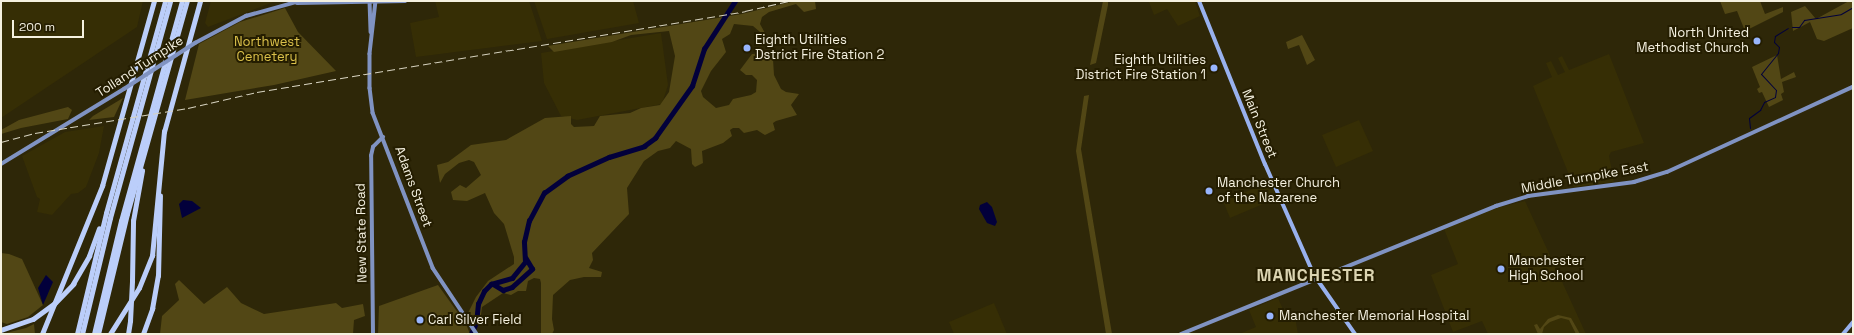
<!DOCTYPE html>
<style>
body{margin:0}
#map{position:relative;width:1854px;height:335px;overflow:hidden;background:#2e2708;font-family:"Space Grotesk",sans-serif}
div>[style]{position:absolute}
.built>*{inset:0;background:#362e05}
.green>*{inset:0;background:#524715}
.water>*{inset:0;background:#02003b}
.stream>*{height:1px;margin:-0.5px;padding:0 0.5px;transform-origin:0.5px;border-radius:0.5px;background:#02003b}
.river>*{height:4.5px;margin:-2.25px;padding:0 2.25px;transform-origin:2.25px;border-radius:2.25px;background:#02003b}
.secondary>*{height:3.5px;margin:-1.75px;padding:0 1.75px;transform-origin:1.75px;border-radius:1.75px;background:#8093c2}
.primary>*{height:4px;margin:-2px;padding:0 2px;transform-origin:2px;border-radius:2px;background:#98b1ee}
.highway>*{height:4.5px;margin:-2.25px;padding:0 2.25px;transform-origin:2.25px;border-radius:2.25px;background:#bbcefa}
.rail>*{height:1px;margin-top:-0.5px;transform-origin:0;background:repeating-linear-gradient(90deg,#d7d3c0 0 8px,transparent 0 12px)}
.secondary-bridge>*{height:3.5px;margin:-1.75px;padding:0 1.75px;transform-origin:1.75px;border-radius:1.75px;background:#8093c2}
.highway-bridge>*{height:4.5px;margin:-2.25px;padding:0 2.25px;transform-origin:2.25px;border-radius:2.25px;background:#bbcefa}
.dots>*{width:11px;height:11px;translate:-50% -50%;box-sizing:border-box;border:2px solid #241d00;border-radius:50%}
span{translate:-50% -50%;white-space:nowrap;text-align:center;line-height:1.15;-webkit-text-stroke:4px #241d00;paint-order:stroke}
.poi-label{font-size:13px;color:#f5f1e0}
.right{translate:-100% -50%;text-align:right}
.left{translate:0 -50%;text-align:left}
.park-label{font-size:13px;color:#dbc14a}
.street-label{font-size:13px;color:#f5f1e0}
.district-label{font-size:17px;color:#dbd4b1;font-weight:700;letter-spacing:1px}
.frame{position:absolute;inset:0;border:2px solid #f5f1e0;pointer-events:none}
.scale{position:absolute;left:12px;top:20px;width:72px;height:18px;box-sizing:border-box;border:2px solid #f5f1e0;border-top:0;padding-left:5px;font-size:12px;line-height:14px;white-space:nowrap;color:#f5f1e0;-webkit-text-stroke:3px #241d00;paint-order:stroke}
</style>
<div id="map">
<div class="built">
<i style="clip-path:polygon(1px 1px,143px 1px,137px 27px,1px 118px)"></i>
<i style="clip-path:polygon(211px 1px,276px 1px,208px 27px,205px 23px)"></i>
<i style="clip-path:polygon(435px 1px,529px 1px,542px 41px,416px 57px,410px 23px,439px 17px)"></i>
<i style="clip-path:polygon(534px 1px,633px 1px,639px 23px,547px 39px)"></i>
<i style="clip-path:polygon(1195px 1px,1200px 16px,1178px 26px,1167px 9px,1154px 15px,1149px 2px)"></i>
<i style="clip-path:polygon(661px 33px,668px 85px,662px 104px,577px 120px,561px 116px,544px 83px,541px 53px)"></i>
<i style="clip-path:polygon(1609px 54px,1644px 143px,1611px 152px,1609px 156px,1614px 182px,1574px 187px,1533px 86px,1552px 77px,1546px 63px,1551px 61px,1558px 75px,1565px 72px,1558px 58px,1562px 56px,1569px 70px)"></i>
<i style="clip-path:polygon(1359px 120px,1373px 151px,1336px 167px,1322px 135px)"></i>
<i style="clip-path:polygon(104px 126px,99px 153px,86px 187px,78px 193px,71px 194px,52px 215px,37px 212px,40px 199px,37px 197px,22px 156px,65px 132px)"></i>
<i style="clip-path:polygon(1270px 182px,1277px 198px,1230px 218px,1223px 201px)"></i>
<i style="clip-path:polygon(1525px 201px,1586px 334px,1488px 334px,1482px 321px,1453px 332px,1431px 275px,1458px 264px,1444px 229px,1497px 208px)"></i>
<i style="clip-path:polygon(1278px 298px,1285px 314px,1295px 317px,1298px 334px,1239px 334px,1256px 327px,1249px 310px)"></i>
<i style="clip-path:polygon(994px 303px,1007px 334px,954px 334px,949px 322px)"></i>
</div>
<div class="green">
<i style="clip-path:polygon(795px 1px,815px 1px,816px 9px,804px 12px,796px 4px,769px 12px,762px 17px,760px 24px,766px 35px,763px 39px,760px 32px,753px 26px,734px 24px,730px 34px,722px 39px,726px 52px,711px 71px,701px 91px,703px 97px,716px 108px,729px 105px,733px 99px,751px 95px,756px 92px,757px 80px,752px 75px,746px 75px,740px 70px,752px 54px,768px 53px,773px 59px,774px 75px,781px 89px,786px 92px,799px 94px,791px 105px,797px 115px,776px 121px,773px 123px,775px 130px,765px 135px,757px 130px,744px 133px,739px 128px,733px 128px,730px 130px,732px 136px,723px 143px,702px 151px,703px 163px,695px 167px,692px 164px,691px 149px,676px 141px,670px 148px,658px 151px,644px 161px,627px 188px,629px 214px,592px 253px,593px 260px,589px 268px,602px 272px,601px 277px,584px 277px,570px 280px,553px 295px,552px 319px,554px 330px,552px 334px,541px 334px,541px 283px,540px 279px,534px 278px,528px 281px,526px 291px,518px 291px,511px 295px,503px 293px,482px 307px,481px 315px,476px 315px,475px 326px,467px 315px,476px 297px,488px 281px,514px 264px,514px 257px,504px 224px,494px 213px,485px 193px,467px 201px,453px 200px,451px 192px,460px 185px,466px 188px,481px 175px,474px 162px,469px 160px,459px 163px,445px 174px,440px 183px,437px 165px,448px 162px,471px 145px,506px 140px,545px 118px,571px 116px,571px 124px,574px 127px,594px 126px,600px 116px,630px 113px,641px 108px,660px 105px,669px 92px,675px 56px,669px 31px,631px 35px,612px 42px,554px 52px,548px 46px,742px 14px)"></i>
<i style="clip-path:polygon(1103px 1px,1108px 1px,1108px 5px,1096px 63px,1090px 65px)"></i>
<i style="clip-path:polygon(1720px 1px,1760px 1px,1765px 14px,1783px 7px,1783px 12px,1745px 31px,1737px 11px,1725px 14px)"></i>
<i style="clip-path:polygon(1849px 1px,1853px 1px,1853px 28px,1824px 41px,1817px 39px,1810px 22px,1793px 31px,1791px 12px,1805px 6px,1816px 19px)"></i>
<i style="clip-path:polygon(285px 8px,298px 32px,336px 71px,274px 85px,185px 100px,199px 44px,240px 22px)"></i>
<i style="clip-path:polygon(1302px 35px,1315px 60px,1307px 65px,1299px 45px,1288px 49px,1286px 42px)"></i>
<i style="clip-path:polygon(1777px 55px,1781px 79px,1794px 72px,1796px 77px,1782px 82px,1784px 92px,1781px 94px,1783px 100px,1769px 107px,1762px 92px,1759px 93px,1757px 89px,1760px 87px,1752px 67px)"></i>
<i style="clip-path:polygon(1089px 95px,1081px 149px,1112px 334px,1106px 334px,1076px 151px,1084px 96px)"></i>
<i style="clip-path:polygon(123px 98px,114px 117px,89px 120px,93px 116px)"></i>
<i style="clip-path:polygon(68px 107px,72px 110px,68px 119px,21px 128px,1px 134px,1px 130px,19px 120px)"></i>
<i style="clip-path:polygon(1px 253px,9px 254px,22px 259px,43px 305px,28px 317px,7px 324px,1px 322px)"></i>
<i style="clip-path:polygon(179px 280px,204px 304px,227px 287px,241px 303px,264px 314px,336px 303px,342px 308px,363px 304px,365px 316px,354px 320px,353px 334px,160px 334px,162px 316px,179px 300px,175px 284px)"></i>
<i style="clip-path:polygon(438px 285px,466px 324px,470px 334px,378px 334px,379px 306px)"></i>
<i style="clip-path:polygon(1558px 315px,1571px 318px,1580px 334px,1576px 334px,1569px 320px,1561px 318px,1550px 322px,1544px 327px,1542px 334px,1538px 334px,1534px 325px,1537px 324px,1540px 329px,1548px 319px)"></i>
<i style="clip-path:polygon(34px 324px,35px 334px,2px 334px,26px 328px)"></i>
</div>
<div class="water">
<i style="clip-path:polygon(183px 200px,192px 201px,201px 208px,182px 218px,179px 204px)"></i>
<i style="clip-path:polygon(987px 202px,992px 207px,997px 222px,995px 226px,987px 223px,979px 209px,980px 205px)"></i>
<i style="clip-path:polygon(46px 275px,53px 282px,43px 305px,38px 288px)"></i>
</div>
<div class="stream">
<i style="left:1792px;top:27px;width:7px"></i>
<i style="left:1799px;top:27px;width:9px;rotate:-54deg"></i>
<i style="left:1804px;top:20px;width:37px;rotate:-9deg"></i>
<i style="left:1841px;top:14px;width:14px;rotate:-30deg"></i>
<i style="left:1750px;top:128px;width:10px;rotate:-96deg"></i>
<i style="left:1749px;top:118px;width:14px;rotate:-36deg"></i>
<i style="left:1760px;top:110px;width:9px;rotate:-63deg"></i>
<i style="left:1764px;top:102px;width:12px;rotate:-24deg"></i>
<i style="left:1775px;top:97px;width:7px;rotate:-82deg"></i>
<i style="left:1776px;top:90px;width:22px;rotate:-133deg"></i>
<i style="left:1761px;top:74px;width:27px;rotate:-51deg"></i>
<i style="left:1778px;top:53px;width:6px;rotate:-81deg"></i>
<i style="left:1779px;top:47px;width:7px;rotate:-135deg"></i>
<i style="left:1774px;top:42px;width:6px;rotate:-81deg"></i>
<i style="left:1775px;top:36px;width:15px;rotate:-32deg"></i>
</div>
<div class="river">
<i style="left:493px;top:284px;width:12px;rotate:31deg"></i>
<i style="left:503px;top:290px;width:9px;rotate:-18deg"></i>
<i style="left:512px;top:287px;width:27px;rotate:-42deg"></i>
<i style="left:532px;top:269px;width:12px;rotate:-121deg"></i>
<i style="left:471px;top:334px;width:12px;rotate:-66deg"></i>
<i style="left:476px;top:323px;width:19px;rotate:-84deg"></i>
<i style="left:478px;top:304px;width:14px;rotate:-65deg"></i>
<i style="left:484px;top:291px;width:10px;rotate:-45deg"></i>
<i style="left:491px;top:284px;width:22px;rotate:-16deg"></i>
<i style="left:512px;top:278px;width:21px;rotate:-51deg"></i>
<i style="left:525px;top:262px;width:20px;rotate:-93deg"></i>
<i style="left:524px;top:242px;width:22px;rotate:-77deg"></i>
<i style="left:529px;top:221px;width:32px;rotate:-62deg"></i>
<i style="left:544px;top:193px;width:29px;rotate:-36deg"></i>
<i style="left:567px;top:176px;width:46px;rotate:-24.3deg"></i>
<i style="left:609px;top:157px;width:37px;rotate:-17deg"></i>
<i style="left:644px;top:146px;width:14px;rotate:-36deg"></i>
<i style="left:655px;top:138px;width:64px;rotate:-54.6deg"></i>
<i style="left:692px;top:86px;width:39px;rotate:-72deg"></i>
<i style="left:704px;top:49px;width:57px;rotate:-57.1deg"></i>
</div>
<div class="secondary">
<i style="left:370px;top:1px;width:31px;rotate:88deg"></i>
<i style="left:376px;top:1px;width:53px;rotate:96.5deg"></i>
<i style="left:370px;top:54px;width:34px;rotate:90deg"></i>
<i style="left:370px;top:88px;width:25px;rotate:83deg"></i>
<i style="left:373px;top:113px;width:166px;rotate:68.8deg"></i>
<i style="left:433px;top:268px;width:79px;rotate:56.3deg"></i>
<i style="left:297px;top:3px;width:108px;rotate:-1.1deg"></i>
<i style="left:195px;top:43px;width:58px;rotate:-27.9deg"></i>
<i style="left:246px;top:16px;width:56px;rotate:-15.5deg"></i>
<i style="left:1px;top:164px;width:144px;rotate:-31.4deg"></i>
<i style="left:373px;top:334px;width:178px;rotate:-90.6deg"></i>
<i style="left:371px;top:156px;width:9px;rotate:-77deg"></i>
<i style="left:373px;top:147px;width:14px;rotate:-45deg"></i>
<i style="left:1181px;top:334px;width:340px;rotate:-22.1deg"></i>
<i style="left:1496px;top:206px;width:34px;rotate:-17deg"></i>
<i style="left:1528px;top:196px;width:107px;rotate:-7.5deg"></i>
<i style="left:1634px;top:182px;width:34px;rotate:-17deg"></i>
<i style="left:1667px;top:172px;width:205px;rotate:-24.6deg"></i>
</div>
<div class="primary">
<i style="left:1199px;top:1px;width:176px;rotate:68deg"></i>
<i style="left:1265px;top:164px;width:121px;rotate:66.2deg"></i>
<i style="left:1314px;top:275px;width:72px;rotate:55.2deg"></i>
<i style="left:1843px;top:334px;width:16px;rotate:-50deg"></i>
</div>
<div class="highway">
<i style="left:132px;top:281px;width:60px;rotate:-89deg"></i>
<i style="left:133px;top:221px;width:51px;rotate:-79.8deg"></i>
<i style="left:73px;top:284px;width:32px;rotate:-60deg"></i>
<i style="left:89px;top:256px;width:29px;rotate:-70deg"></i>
<i style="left:1px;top:330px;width:34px;rotate:-19deg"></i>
<i style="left:42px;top:334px;width:160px;rotate:-67.9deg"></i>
<i style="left:102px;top:186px;width:192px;rotate:-74.3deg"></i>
<i style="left:77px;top:334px;width:124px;rotate:-76.5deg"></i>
<i style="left:106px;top:213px;width:220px;rotate:-74.4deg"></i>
<i style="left:82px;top:334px;width:119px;rotate:-76.4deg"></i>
<i style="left:110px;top:218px;width:225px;rotate:-74.5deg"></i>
<i style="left:94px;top:334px;width:116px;rotate:-76.6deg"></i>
<i style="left:121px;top:221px;width:228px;rotate:-74.5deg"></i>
<i style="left:98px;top:334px;width:123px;rotate:-76.4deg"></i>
<i style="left:127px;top:214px;width:221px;rotate:-74.3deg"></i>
<i style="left:110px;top:334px;width:54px;rotate:-57.8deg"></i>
<i style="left:139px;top:288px;width:35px;rotate:-68deg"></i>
<i style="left:152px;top:256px;width:125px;rotate:-84.5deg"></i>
<i style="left:164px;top:132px;width:136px;rotate:-74.6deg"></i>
<i style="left:128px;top:334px;width:13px;rotate:-81deg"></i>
<i style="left:143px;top:334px;width:27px;rotate:-70deg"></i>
<i style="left:152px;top:309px;width:34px;rotate:-80deg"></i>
<i style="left:158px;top:276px;width:80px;rotate:-88.6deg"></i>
</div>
<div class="rail">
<i style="left:1px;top:142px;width:35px;rotate:-15deg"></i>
<i style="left:35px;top:133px;width:155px;rotate:-9.3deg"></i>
<i style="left:188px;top:108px;width:71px;rotate:-13.1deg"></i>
<i style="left:257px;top:92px;width:495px;rotate:-9.4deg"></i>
<i style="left:745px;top:11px;width:45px;rotate:-12.8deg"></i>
</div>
<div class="secondary-bridge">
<i style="left:124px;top:89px;width:85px;rotate:-32.9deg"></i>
</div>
<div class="highway-bridge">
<i style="left:33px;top:319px;width:26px;rotate:-36deg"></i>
<i style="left:54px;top:304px;width:28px;rotate:-46deg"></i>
<i style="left:130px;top:321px;width:40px;rotate:-87.1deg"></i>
</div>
<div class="dots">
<i style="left:1757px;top:41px;background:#98b5fd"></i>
<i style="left:747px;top:48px;background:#98b5fd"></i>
<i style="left:1214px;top:68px;background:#98b5fd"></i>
<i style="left:1209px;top:191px;background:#98b5fd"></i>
<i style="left:1501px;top:269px;background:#98b5fd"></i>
<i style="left:1270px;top:316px;background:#98b5fd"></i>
<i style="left:420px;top:320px;background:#98b5fd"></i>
</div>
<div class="poi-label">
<span class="right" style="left:1749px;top:41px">North United<br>Methodist Church</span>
<span class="left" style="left:755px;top:48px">Eighth Utilities<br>Dstrict Fire Station 2</span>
<span class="right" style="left:1206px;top:68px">Eighth Utilities<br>District Fire Station 1</span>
<span class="left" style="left:1217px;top:191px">Manchester Church<br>of the Nazarene</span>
<span class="left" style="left:1509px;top:269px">Manchester<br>High School</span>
<span class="left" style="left:1279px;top:316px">Manchester Memorial Hospital</span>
<span class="left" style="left:428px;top:320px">Carl Silver Field</span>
</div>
<div class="park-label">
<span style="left:267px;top:50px">Northwest<br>Cemetery</span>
</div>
<div class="street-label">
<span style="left:140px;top:67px;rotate:-33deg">Tolland Turnpike</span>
<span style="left:1259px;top:124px;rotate:68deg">Main Street</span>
<span style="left:1585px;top:178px;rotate:-10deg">Middle Turnpike East</span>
<span style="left:413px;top:187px;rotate:70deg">Adams Street</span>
<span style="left:362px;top:233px;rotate:-91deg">New State Road</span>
</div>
<div class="district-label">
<span style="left:1316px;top:276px">MANCHESTER</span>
</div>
<div class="frame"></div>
<div class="scale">200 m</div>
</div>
